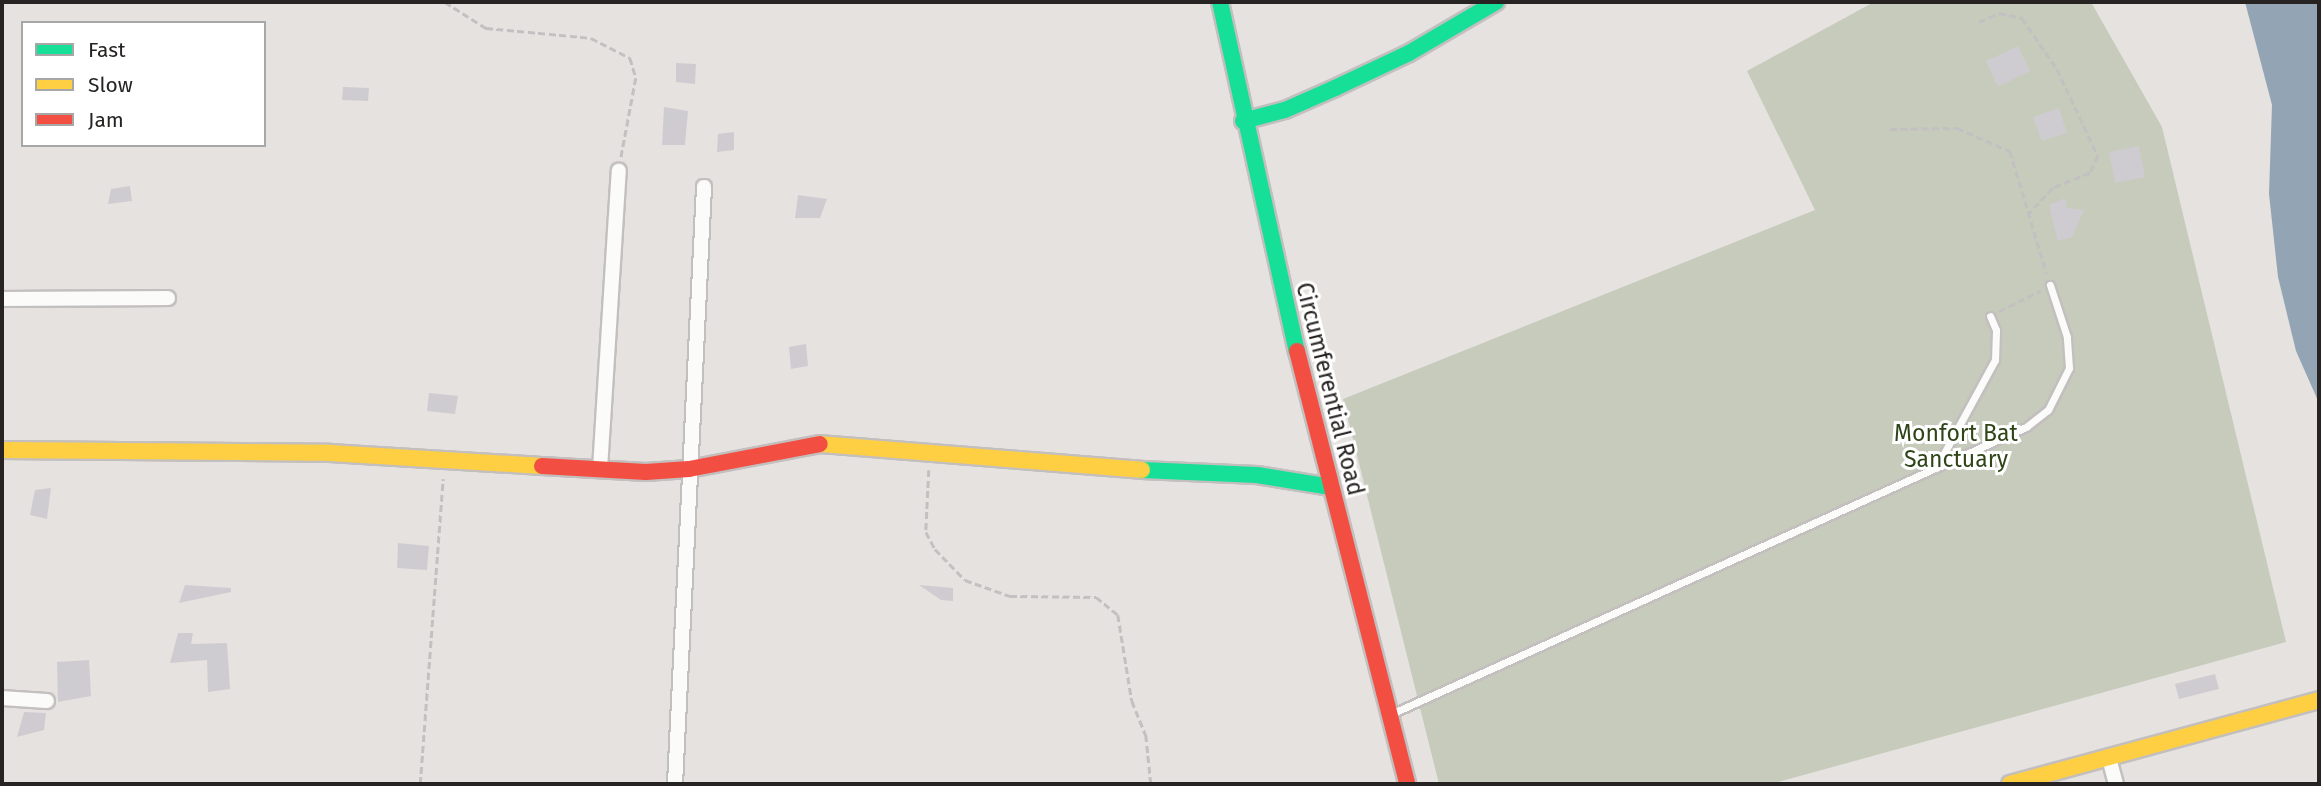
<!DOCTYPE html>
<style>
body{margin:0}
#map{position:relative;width:2321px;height:786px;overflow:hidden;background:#e6e2e0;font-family:"Fira Sans",sans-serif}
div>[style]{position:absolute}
.green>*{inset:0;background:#c6cbbc}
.water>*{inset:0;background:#93a5b4}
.building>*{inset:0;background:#cfccd1}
.path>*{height:2.5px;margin-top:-1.25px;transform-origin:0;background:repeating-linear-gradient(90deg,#c2c0c0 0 7px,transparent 0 10.5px)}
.roads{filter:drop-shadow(2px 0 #c3bfbe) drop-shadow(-2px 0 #c3bfbe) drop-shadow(0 2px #c3bfbe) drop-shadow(0 -2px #c3bfbe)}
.lane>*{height:7px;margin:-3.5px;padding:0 3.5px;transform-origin:3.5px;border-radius:3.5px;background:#fbfbfa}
.street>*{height:14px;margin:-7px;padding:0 7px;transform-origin:7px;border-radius:7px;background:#fbfbfa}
.fast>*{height:16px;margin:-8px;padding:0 8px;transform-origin:8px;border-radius:8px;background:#16e098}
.slow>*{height:16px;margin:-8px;padding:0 8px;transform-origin:8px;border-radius:8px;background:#ffcf43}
.jam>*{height:16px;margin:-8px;padding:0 8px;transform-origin:8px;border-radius:8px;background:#f24e42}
span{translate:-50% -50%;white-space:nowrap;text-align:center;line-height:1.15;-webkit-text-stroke:6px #fff;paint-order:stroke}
.street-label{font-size:23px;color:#262322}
.park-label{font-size:23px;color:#2f4517}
.frame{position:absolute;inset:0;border:4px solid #262322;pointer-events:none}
.legend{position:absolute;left:21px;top:21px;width:245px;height:126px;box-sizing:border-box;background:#fff;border:2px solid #a8a7a7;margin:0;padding:9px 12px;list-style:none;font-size:21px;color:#262322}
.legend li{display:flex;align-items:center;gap:14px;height:35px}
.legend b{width:35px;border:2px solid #a8a7a7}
</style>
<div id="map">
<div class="green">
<i style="clip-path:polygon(1874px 2px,2091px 2px,2162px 127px,2286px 642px,1771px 784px,1439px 784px,1343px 399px,1815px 210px,1747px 71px)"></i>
</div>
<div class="water">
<i style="clip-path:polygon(2245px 2px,2319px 2px,2319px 403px,2296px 351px,2278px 277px,2269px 194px,2272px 105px)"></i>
</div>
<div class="building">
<i style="clip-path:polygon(2018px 46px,2030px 71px,1998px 87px,1986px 61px)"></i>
<i style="clip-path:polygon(676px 63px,696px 64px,695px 84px,676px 82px)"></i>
<i style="clip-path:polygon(343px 87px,369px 88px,368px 101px,342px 100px)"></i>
<i style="clip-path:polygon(664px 107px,688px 111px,685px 145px,662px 145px)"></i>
<i style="clip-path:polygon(2059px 108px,2067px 133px,2042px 141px,2033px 117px)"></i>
<i style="clip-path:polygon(734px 132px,734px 150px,717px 152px,718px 134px)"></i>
<i style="clip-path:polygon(2139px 146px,2145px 177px,2115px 183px,2109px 152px)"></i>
<i style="clip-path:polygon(130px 186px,132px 201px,108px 204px,111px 189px)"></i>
<i style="clip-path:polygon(798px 195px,827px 199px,820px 218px,795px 218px)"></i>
<i style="clip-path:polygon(2065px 198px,2067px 208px,2084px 210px,2072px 237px,2058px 241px,2049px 205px)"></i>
<i style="clip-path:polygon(806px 344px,808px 366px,791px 369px,789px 347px)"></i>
<i style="clip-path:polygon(429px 393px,458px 396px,455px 414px,427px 411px)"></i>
<i style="clip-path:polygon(51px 488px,47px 519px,30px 515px,35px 490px)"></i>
<i style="clip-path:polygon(398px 543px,429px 546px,427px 570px,397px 568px)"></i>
<i style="clip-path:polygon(185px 585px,231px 588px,231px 592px,179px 603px)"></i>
<i style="clip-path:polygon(919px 585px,953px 588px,953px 601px,941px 600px)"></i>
<i style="clip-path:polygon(178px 633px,193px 633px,191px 644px,227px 643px,230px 689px,208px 692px,207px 660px,170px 663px)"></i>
<i style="clip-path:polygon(89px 660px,91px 696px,58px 702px,57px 662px)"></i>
<i style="clip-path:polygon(2215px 674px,2219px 689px,2179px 699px,2175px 684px)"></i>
<i style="clip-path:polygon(24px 712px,46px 713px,44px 730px,17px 737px)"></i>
</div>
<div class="path">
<i style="left:445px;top:2px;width:49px;rotate:32.4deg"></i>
<i style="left:486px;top:28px;width:105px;rotate:5.4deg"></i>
<i style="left:591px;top:38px;width:44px;rotate:27.1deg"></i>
<i style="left:630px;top:58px;width:21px;rotate:73deg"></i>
<i style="left:636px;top:78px;width:81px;rotate:100.6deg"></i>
<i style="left:1979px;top:22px;width:22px;rotate:-24deg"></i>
<i style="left:1999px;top:13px;width:24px;rotate:12deg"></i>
<i style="left:2022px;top:18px;width:62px;rotate:55.5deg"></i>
<i style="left:2057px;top:69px;width:96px;rotate:64.8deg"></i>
<i style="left:2098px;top:156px;width:19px;rotate:115deg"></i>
<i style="left:2090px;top:173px;width:40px;rotate:158deg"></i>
<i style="left:2053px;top:188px;width:35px;rotate:133deg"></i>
<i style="left:1890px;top:129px;width:67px;rotate:-0.9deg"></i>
<i style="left:1957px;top:128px;width:58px;rotate:23.5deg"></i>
<i style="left:2010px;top:151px;width:128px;rotate:73.3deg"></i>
<i style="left:1999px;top:311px;width:46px;rotate:-26deg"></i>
<i style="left:929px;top:470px;width:62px;rotate:92.8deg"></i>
<i style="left:926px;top:532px;width:19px;rotate:62deg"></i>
<i style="left:935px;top:549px;width:43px;rotate:45.9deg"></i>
<i style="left:965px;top:580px;width:48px;rotate:19.6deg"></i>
<i style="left:1010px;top:596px;width:86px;rotate:0.7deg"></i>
<i style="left:1096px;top:597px;width:28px;rotate:39deg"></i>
<i style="left:1118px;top:615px;width:87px;rotate:80.8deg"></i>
<i style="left:1132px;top:701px;width:37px;rotate:68deg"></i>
<i style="left:1146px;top:735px;width:49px;rotate:84.2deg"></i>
<i style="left:420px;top:784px;width:306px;rotate:-85.7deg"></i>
</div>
<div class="roads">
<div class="lane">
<i style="left:1936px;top:468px;width:123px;rotate:-61.4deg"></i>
<i style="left:1995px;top:360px;width:30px;rotate:-88deg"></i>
<i style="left:1996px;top:330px;width:15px;rotate:-113deg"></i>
<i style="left:1391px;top:714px;width:697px;rotate:-24.32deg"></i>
<i style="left:2026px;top:427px;width:28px;rotate:-38deg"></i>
<i style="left:2048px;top:410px;width:47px;rotate:-63.4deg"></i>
<i style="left:2069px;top:368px;width:31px;rotate:-94deg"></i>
<i style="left:2067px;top:337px;width:55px;rotate:-108.1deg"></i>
</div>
<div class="street">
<i style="left:2px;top:299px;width:166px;rotate:-0.3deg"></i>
<i style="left:600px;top:469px;width:299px;rotate:-86.4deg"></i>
<i style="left:2px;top:698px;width:45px;rotate:3.8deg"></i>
<i style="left:2109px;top:758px;width:27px;rotate:75deg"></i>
<i style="left:675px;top:784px;width:598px;rotate:-87.22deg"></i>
</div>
<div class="fast">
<i style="left:1220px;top:2px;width:357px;rotate:77.6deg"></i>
<i style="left:1243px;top:121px;width:43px;rotate:-14.7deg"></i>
<i style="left:1285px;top:110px;width:55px;rotate:-23.7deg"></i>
<i style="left:1335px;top:88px;width:82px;rotate:-25.3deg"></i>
<i style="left:1409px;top:53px;width:101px;rotate:-30.4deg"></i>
<i style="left:1142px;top:470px;width:115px;rotate:2.5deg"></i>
<i style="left:1257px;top:475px;width:75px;rotate:9.2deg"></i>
</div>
<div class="slow">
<i style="left:820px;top:444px;width:323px;rotate:4.6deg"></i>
<i style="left:2px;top:450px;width:328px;rotate:0.5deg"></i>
<i style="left:330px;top:453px;width:212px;rotate:3.5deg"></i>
<i style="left:2010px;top:784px;width:320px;rotate:-15.2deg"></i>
</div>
<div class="jam">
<i style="left:1297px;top:351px;width:447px;rotate:75.7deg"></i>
<i style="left:542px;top:466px;width:104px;rotate:3.3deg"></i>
<i style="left:646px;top:472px;width:43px;rotate:-4deg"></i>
<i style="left:689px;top:469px;width:133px;rotate:-10.8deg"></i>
</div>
</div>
<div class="street-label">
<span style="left:1330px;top:389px;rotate:76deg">Circumferential Road</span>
</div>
<div class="park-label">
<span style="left:1956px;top:446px">Monfort Bat<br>Sanctuary</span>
</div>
<div class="frame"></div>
<ul class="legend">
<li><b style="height:9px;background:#16e098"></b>Fast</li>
<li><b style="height:9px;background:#ffcf43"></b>Slow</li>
<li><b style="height:9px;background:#f24e42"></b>Jam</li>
</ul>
</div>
